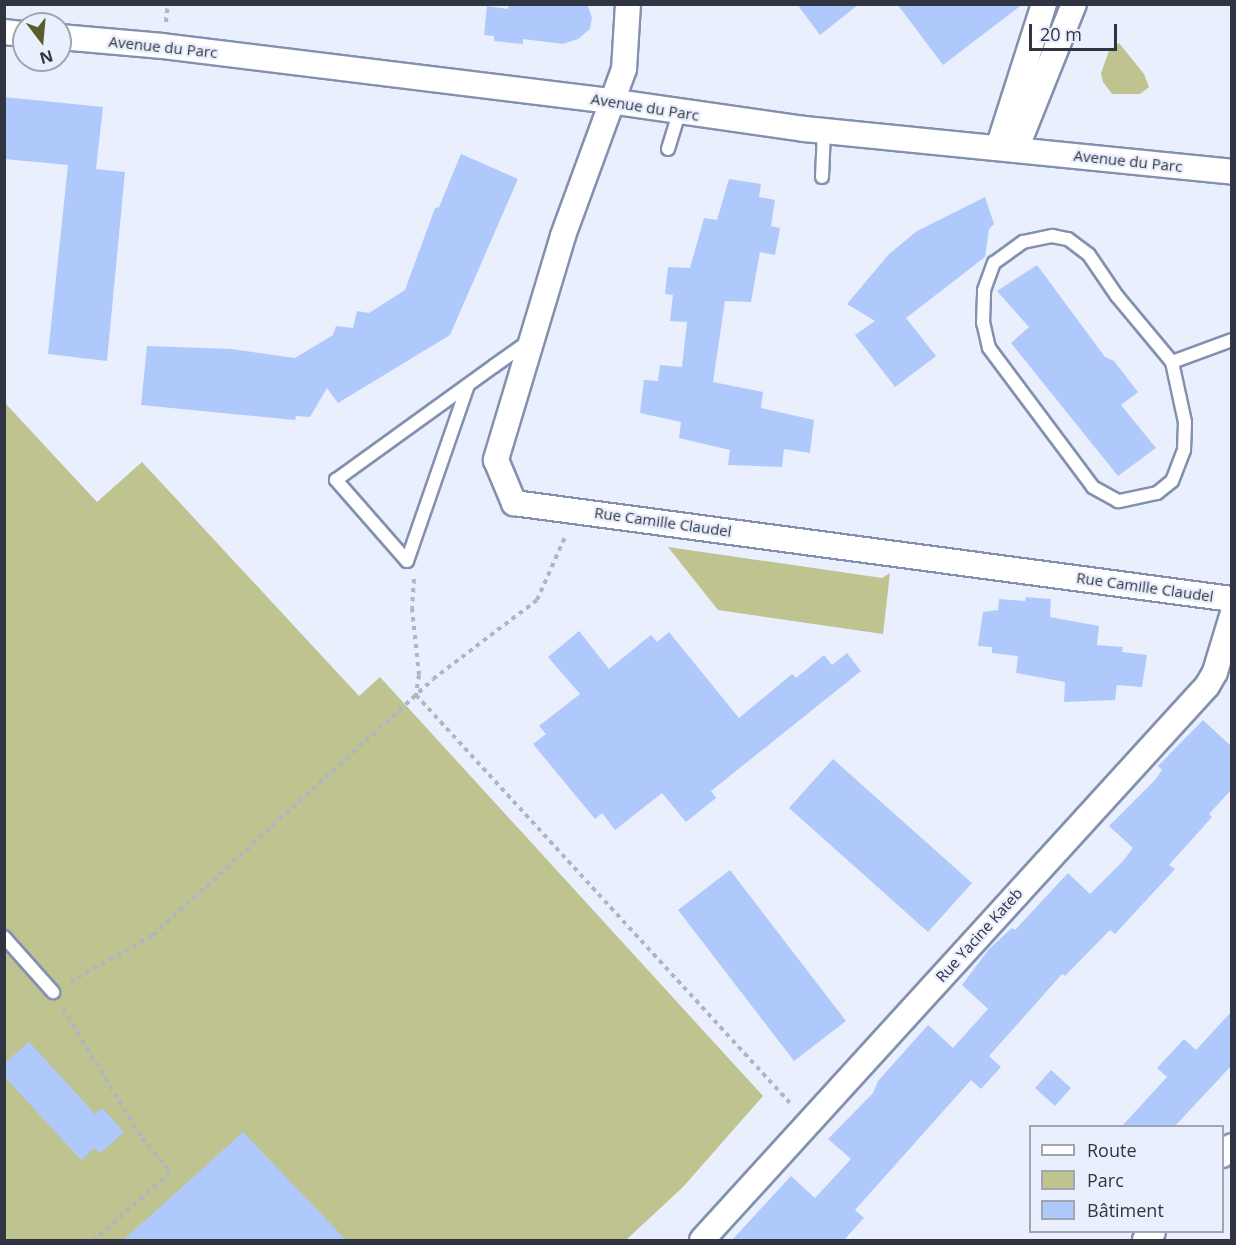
<!DOCTYPE html>
<meta charset="utf-8">
<style>
body{margin:0}
#map{position:relative;width:1236px;height:1245px;overflow:hidden;background:#e9effc;font-family:"Open Sans",sans-serif}
div>[style]{position:absolute}
.green>*{inset:0;background:#bec38f}
.building>*{inset:0;background:#b0c9fc}
.path>*{height:4px;margin-top:-2px;transform-origin:0;background:repeating-linear-gradient(90deg,#afb5c2 0 4.5px,transparent 0 9px)}
.roads{filter:drop-shadow(2px 0 #8391af) drop-shadow(-2px 0 #8391af) drop-shadow(0 2px #8391af) drop-shadow(0 -2px #8391af)}
.lane>*{height:12px;margin:-6px;padding:0 6px;transform-origin:6px;border-radius:6px;background:#fff}
.street>*{height:24px;margin:-12px;padding:0 12px;transform-origin:12px;border-radius:12px;background:#fff}
span{translate:-50% -50%;white-space:nowrap;text-align:center;line-height:1.15;-webkit-text-stroke:4.5px #e9effc;paint-order:stroke}
.street-label{font-size:15px;color:#2f3541}
.frame{position:absolute;inset:0;border:6px solid #2f3541;pointer-events:none}
.legend{position:absolute;left:1029px;top:1125px;width:195px;height:108px;box-sizing:border-box;background:#e9effc;border:2px solid #9fa5b1;margin:0;padding:8px 10px;list-style:none;font-size:18px;color:#2f3541}
.legend li{display:flex;align-items:center;gap:12px;height:30px}
.legend b{width:30px;border:2px solid #9fa5b1}
.north{position:absolute;left:12px;top:12px;width:60px;height:60px;box-sizing:border-box;background:#e9effc;border:2px solid #9fa5b1;border-radius:50%;rotate:164deg;font-size:16px;font-weight:700;line-height:24px;text-align:center;color:#2f3541}
.north::after{content:'';display:block;margin:auto;width:21px;height:27px;background:#5a5d2b;clip-path:polygon(50% 0,100% 100%,50% 72%,0 100%)}
.scale{position:absolute;left:1029px;top:24px;width:88px;height:27px;box-sizing:border-box;border:3px solid #2f3541;border-top:0;padding-left:8px;font-size:18px;line-height:21px;white-space:nowrap;color:#2f3541;-webkit-text-stroke:4px #e9effc;paint-order:stroke}
</style>
<div id="map">
<div class="green">
<i style="clip-path:polygon(1119px 43px,1144px 74px,1149px 87px,1140px 94px,1112px 94px,1103px 82px,1101px 73px,1109px 51px)"></i>
<i style="clip-path:polygon(5px 403px,97px 502px,142px 462px,359px 696px,380px 677px,763px 1096px,683px 1187px,626px 1240px,5px 1240px)"></i>
<i style="clip-path:polygon(668px 547px,882px 578px,890px 573px,883px 634px,718px 610px)"></i>
</div>
<div class="building">
<i style="clip-path:polygon(509px 4px,587px 4px,592px 18px,590px 29px,578px 39px,563px 44px,523px 39px,523px 44px,494px 41px,494px 36px,484px 35px,487px 6px,508px 9px)"></i>
<i style="clip-path:polygon(797px 4px,859px 4px,820px 35px)"></i>
<i style="clip-path:polygon(897px 4px,1023px 4px,943px 65px)"></i>
<i style="clip-path:polygon(4px 97px,103px 107px,96px 169px,125px 172px,107px 361px,48px 354px,68px 165px,4px 159px)"></i>
<i style="clip-path:polygon(461px 154px,518px 179px,450px 335px,338px 403px,327px 388px,310px 417px,296px 416px,295px 420px,141px 405px,147px 346px,231px 349px,295px 358px,333px 335px,336px 326px,353px 328px,357px 311px,369px 313px,405px 290px,435px 208px,439px 207px)"></i>
<i style="clip-path:polygon(729px 179px,761px 184px,759px 197px,775px 200px,771px 226px,780px 228px,775px 255px,760px 252px,751px 302px,725px 301px,713px 382px,763px 392px,761px 408px,814px 420px,810px 453px,784px 449px,782px 467px,728px 465px,730px 450px,679px 438px,681px 422px,640px 413px,644px 380px,658px 381px,660px 365px,682px 367px,687px 322px,670px 321px,673px 295px,665px 294px,668px 267px,690px 268px,704px 218px,717px 220px)"></i>
<i style="clip-path:polygon(985px 197px,994px 224px,989px 229px,985px 257px,906px 318px,936px 356px,895px 387px,855px 335px,875px 321px,847px 304px,889px 254px,917px 231px)"></i>
<i style="clip-path:polygon(1037px 265px,1105px 357px,1114px 361px,1138px 392px,1121px 405px,1156px 448px,1118px 476px,1011px 343px,1029px 327px,997px 291px)"></i>
<i style="clip-path:polygon(1026px 597px,1051px 599px,1050px 617px,1099px 626px,1097px 645px,1123px 647px,1122px 652px,1147px 655px,1142px 687px,1117px 685px,1115px 700px,1064px 702px,1065px 682px,1016px 673px,1018px 656px,992px 653px,992px 647px,978px 646px,983px 612px,998px 610px,999px 599px,1025px 601px)"></i>
<i style="clip-path:polygon(579px 631px,609px 669px,651px 635px,657px 642px,669px 632px,739px 718px,792px 674px,796px 678px,824px 655px,832px 665px,847px 653px,861px 671px,711px 791px,716px 798px,686px 822px,662px 793px,615px 830px,602px 813px,595px 819px,533px 744px,546px 734px,539px 726px,580px 694px,548px 657px)"></i>
<i style="clip-path:polygon(1203px 720px,1232px 747px,1232px 789px,1209px 814px,1212px 817px,1169px 865px,1175px 869px,1115px 934px,1110px 930px,1065px 976px,1062px 974px,989px 1056px,1001px 1067px,981px 1089px,971px 1080px,855px 1210px,864px 1218px,844px 1240px,732px 1240px,791px 1176px,815px 1198px,851px 1159px,828px 1139px,873px 1093px,878px 1081px,928px 1025px,953px 1048px,988px 1009px,962px 985px,989px 949px,1012px 928px,1015px 930px,1068px 873px,1090px 894px,1123px 861px,1133px 848px,1109px 826px,1155px 780px,1162px 770px,1158px 766px)"></i>
<i style="clip-path:polygon(833px 759px,972px 883px,928px 932px,789px 808px)"></i>
<i style="clip-path:polygon(730px 870px,846px 1021px,794px 1061px,678px 910px)"></i>
<i style="clip-path:polygon(1232px 1011px,1232px 1065px,1175px 1126px,1122px 1126px,1167px 1077px,1157px 1068px,1184px 1039px,1196px 1050px)"></i>
<i style="clip-path:polygon(29px 1042px,95px 1114px,102px 1108px,124px 1132px,100px 1153px,95px 1148px,81px 1160px,4px 1076px,4px 1064px)"></i>
<i style="clip-path:polygon(1051px 1070px,1071px 1088px,1055px 1106px,1035px 1088px)"></i>
<i style="clip-path:polygon(243px 1132px,346px 1240px,123px 1240px,168px 1200px)"></i>
</div>
<div class="path">
<i style="left:166px;top:22px;width:18px;rotate:-84deg"></i>
<i style="left:414px;top:579px;width:29px;rotate:94deg"></i>
<i style="left:412px;top:608px;width:67px;rotate:84deg"></i>
<i style="left:419px;top:675px;width:20px;rotate:99deg"></i>
<i style="left:416px;top:695px;width:553px;rotate:47.49deg"></i>
<i style="left:70px;top:982px;width:95px;rotate:-29.5deg"></i>
<i style="left:153px;top:935px;width:379px;rotate:-42.4deg"></i>
<i style="left:433px;top:679px;width:131px;rotate:-37.2deg"></i>
<i style="left:537px;top:600px;width:71px;rotate:-66deg"></i>
<i style="left:63px;top:1009px;width:151px;rotate:58.5deg"></i>
<i style="left:142px;top:1138px;width:44px;rotate:50.5deg"></i>
<i style="left:170px;top:1172px;width:102px;rotate:138.2deg"></i>
</div>
<div class="roads">
<div class="lane">
<i style="left:668px;top:149px;width:38px;rotate:-73deg"></i>
<i style="left:822px;top:177px;width:46px;rotate:-87.5deg"></i>
<i style="left:1052px;top:236px;width:16px;rotate:11deg"></i>
<i style="left:1068px;top:239px;width:26px;rotate:37deg"></i>
<i style="left:1089px;top:255px;width:50px;rotate:55.7deg"></i>
<i style="left:1117px;top:296px;width:86px;rotate:50.2deg"></i>
<i style="left:1172px;top:362px;width:61px;rotate:77.8deg"></i>
<i style="left:1185px;top:422px;width:28px;rotate:92deg"></i>
<i style="left:1184px;top:450px;width:33px;rotate:111deg"></i>
<i style="left:1172px;top:481px;width:19px;rotate:141deg"></i>
<i style="left:1157px;top:493px;width:40px;rotate:168deg"></i>
<i style="left:1118px;top:501px;width:29px;rotate:-151deg"></i>
<i style="left:1093px;top:487px;width:174px;rotate:-126.8deg"></i>
<i style="left:989px;top:348px;width:26px;rotate:-103deg"></i>
<i style="left:983px;top:323px;width:33px;rotate:-88deg"></i>
<i style="left:984px;top:290px;width:29px;rotate:-70deg"></i>
<i style="left:994px;top:263px;width:36px;rotate:-36deg"></i>
<i style="left:1023px;top:242px;width:30px;rotate:-12deg"></i>
<i style="left:1172px;top:362px;width:64px;rotate:-20.1deg"></i>
<i style="left:468px;top:385px;width:186px;rotate:109.1deg"></i>
<i style="left:407px;top:561px;width:108px;rotate:-131.2deg"></i>
<i style="left:336px;top:480px;width:195px;rotate:-35.8deg"></i>
<i style="left:494px;top:366px;width:43px;rotate:-35.5deg"></i>
<i style="left:4px;top:937px;width:74px;rotate:48.3deg"></i>
</div>
<div class="street">
<i style="left:628px;top:4px;width:65px;rotate:93.5deg"></i>
<i style="left:624px;top:69px;width:178px;rotate:110.1deg"></i>
<i style="left:563px;top:236px;width:234px;rotate:106.7deg"></i>
<i style="left:496px;top:460px;width:47px;rotate:67.3deg"></i>
<i style="left:514px;top:503px;width:724px;rotate:7.62deg"></i>
<i style="left:4px;top:32px;width:20px;rotate:6deg"></i>
<i style="left:60px;top:37px;width:103px;rotate:5deg"></i>
<i style="left:163px;top:46px;width:450px;rotate:7deg"></i>
<i style="left:610px;top:101px;width:196px;rotate:8.2deg"></i>
<i style="left:804px;top:129px;width:430px;rotate:5.7deg"></i>
<i style="left:998px;top:148px;width:151px;rotate:-72.3deg"></i>
<i style="left:1016px;top:149px;width:156px;rotate:-68.2deg"></i>
<i style="left:1222px;top:1155px;width:13px;rotate:-42deg"></i>
<i style="left:702px;top:1240px;width:750px;rotate:-47.65deg"></i>
<i style="left:1207px;top:686px;width:16px;rotate:-60deg"></i>
<i style="left:1215px;top:672px;width:59px;rotate:-73.1deg"></i>
<i style="left:1145px;top:1240px;width:11px;rotate:-45deg"></i>
</div>
</div>
<div class="street-label">
<span style="left:163px;top:47px;rotate:6deg">Avenue du Parc</span>
<span style="left:645px;top:107px;rotate:9deg">Avenue du Parc</span>
<span style="left:1128px;top:161px;rotate:6deg">Avenue du Parc</span>
<span style="left:663px;top:522px;rotate:8deg">Rue Camille Claudel</span>
<span style="left:1145px;top:587px;rotate:8deg">Rue Camille Claudel</span>
<span style="left:979px;top:935px;rotate:-48deg">Rue Yacine Kateb</span>
</div>
<div class="frame"></div>
<ul class="legend">
<li><b style="height:8px;background:#fff"></b>Route</li>
<li><b style="height:16px;background:#bec38f"></b>Parc</li>
<li><b style="height:16px;background:#b0c9fc"></b>Bâtiment</li>
</ul>
<div class="north">N</div>
<div class="scale">20 m</div>
</div>
